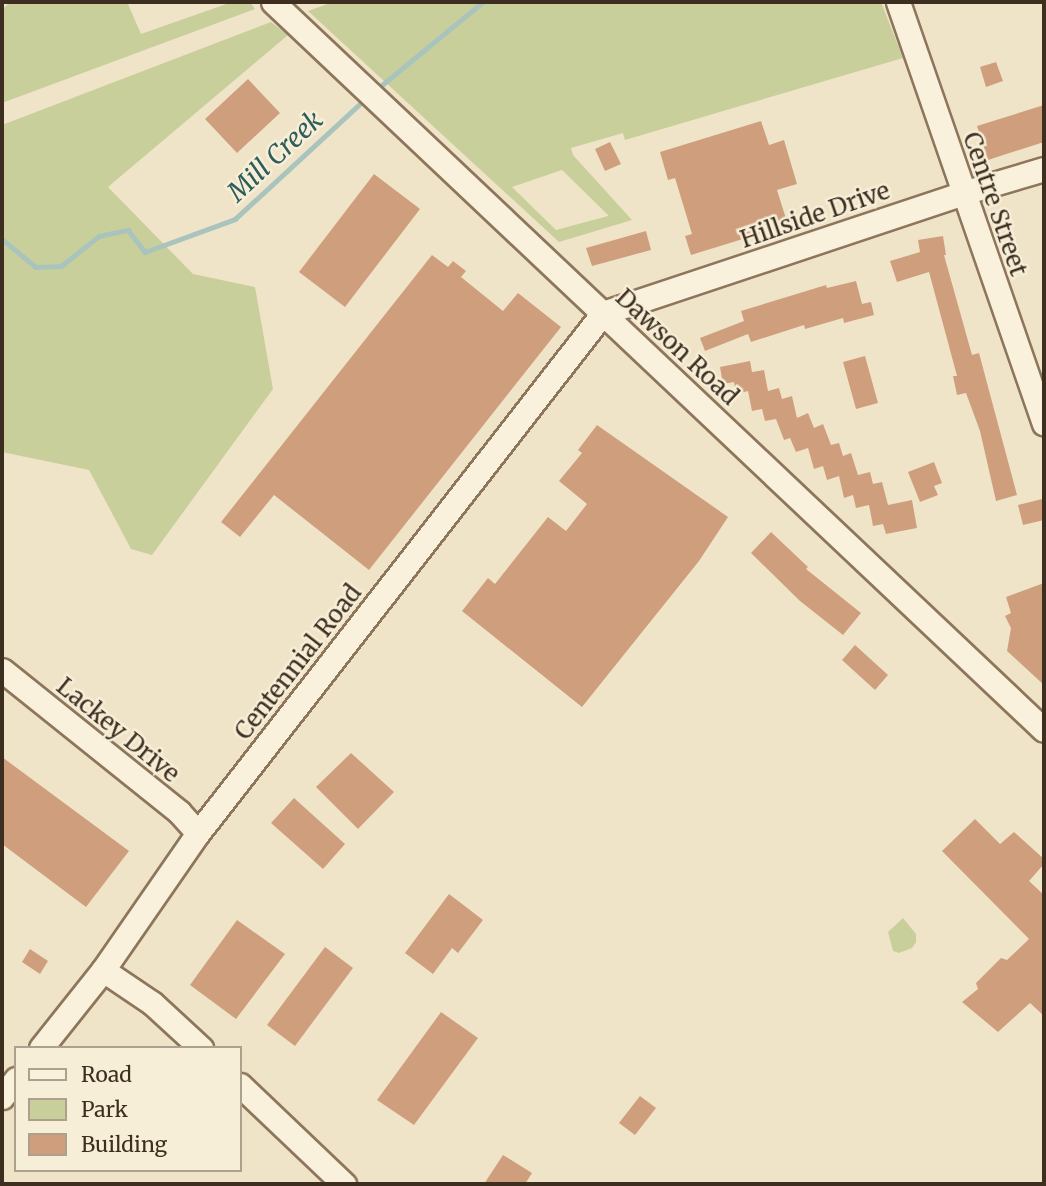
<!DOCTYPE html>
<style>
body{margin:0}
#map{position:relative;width:1046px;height:1186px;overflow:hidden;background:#f0e4c8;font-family:Merriweather,serif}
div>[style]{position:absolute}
.green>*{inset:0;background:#c9cf9b}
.stream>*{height:4.5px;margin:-2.25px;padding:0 2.25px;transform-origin:2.25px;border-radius:2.25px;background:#a9c4bc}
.building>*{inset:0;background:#cf9f7d}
.roads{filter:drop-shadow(2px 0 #8d765c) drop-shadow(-2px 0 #8d765c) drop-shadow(0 2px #8d765c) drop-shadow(0 -2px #8d765c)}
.minor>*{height:23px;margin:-11.5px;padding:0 11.5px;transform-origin:11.5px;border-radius:11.5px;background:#faf1dc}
span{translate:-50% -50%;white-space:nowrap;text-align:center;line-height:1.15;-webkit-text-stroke:5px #f7eed8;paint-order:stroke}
.street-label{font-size:24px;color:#3d2e20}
.water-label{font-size:26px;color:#2f5d5a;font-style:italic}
.frame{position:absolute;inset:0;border:4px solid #3d2e20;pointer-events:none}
.legend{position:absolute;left:14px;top:1046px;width:228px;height:126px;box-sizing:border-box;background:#f7eed8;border:2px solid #ada18e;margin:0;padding:9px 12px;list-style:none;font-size:21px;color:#3d2e20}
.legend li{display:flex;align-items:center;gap:14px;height:35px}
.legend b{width:35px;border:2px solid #ada18e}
</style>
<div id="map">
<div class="green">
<i style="clip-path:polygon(10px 2px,127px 2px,141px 34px,232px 2px,250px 2px,255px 9px,2px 103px,2px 10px)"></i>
<i style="clip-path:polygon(evenodd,333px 2px,881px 2px,903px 58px,625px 140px,623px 133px,571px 148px,573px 155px,632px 220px,559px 242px,308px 11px,333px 2px,562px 170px,608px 215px,608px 216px,556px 230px,512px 187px,562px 170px)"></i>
<i style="clip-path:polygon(271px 22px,288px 35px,108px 187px,193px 274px,255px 287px,273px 389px,152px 555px,131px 549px,89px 470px,2px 452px,2px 125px)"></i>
<i style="clip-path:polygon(903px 918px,916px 934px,916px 942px,912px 948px,899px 953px,893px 951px,888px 932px)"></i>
</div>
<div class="stream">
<i style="left:377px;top:89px;width:137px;rotate:-39.4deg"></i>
<i style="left:2px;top:239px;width:44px;rotate:39.5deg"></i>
<i style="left:36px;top:267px;width:25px;rotate:-2deg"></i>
<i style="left:61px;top:266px;width:48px;rotate:-38.3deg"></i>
<i style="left:99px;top:236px;width:30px;rotate:-12deg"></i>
<i style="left:128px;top:230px;width:28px;rotate:52deg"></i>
<i style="left:145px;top:252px;width:96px;rotate:-20.1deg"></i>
<i style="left:235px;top:219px;width:177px;rotate:-42.7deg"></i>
</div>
<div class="building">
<i style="clip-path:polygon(996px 62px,1003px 81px,986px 87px,980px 67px)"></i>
<i style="clip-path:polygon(248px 79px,280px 113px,237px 153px,205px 119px)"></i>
<i style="clip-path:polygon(1044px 105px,1044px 142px,988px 160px,977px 126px)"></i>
<i style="clip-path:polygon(761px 121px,769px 145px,784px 140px,797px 184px,777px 190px,788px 225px,691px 255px,685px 236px,692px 234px,675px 178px,668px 180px,660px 152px)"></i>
<i style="clip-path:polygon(610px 142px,621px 164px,605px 171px,595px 149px)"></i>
<i style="clip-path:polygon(374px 174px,420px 209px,345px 307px,299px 272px)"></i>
<i style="clip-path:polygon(646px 231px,651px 250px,592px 266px,586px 248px)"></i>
<i style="clip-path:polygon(943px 236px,946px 255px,944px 255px,972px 355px,979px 353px,1017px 495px,996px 501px,980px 431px,966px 393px,957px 395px,953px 376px,957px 376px,929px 272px,897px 282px,890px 261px,920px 252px,918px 240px)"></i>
<i style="clip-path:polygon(432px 255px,448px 267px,453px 261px,466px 271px,461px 277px,503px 311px,518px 293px,561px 327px,369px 570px,274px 495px,240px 537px,221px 522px)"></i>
<i style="clip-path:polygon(856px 281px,862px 304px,871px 302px,874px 315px,844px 323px,843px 318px,805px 329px,804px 325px,751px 342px,748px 334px,705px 351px,700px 338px,744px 321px,741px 311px,826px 285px,827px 288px)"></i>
<i style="clip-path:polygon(865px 356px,878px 403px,856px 409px,843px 362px)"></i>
<i style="clip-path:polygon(750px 361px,752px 372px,764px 370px,768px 391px,779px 388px,782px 399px,792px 396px,797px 418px,808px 413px,814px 428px,823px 424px,831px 445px,839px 443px,843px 456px,851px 453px,858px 475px,870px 472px,873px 484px,882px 482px,888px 505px,912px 500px,917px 528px,886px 534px,883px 524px,873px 526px,869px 505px,856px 508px,853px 495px,844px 498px,839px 476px,827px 480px,823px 466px,814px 469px,808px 448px,796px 452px,790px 438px,784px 440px,776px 419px,765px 421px,762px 409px,752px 411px,748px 391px,736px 394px,734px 382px,723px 384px,720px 367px)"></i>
<i style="clip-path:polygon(597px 425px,728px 517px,699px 561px,582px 707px,462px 611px,488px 578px,495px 584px,548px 517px,566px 531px,587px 504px,559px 481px,582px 453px,578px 450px)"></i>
<i style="clip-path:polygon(934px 462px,942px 483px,934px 486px,938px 495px,920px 502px,908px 472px)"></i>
<i style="clip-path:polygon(1042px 499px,1044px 520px,1023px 525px,1018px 505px)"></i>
<i style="clip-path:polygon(771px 532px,808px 567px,806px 569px,861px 613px,843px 635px,800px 601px,751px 553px)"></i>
<i style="clip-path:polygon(1044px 583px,1044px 685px,1007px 651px,1011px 628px,1005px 616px,1011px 613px,1006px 597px)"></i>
<i style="clip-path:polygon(855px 645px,888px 675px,875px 690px,842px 660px)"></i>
<i style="clip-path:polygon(351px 753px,394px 792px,358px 829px,316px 787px)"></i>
<i style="clip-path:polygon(2px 757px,129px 851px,86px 907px,2px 844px)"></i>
<i style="clip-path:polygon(294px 798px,345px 844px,323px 869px,271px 823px)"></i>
<i style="clip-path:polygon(975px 819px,1000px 844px,1014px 832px,1044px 859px,1044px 864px,1029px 881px,1044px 895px,1044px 1016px,1030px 1003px,998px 1032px,962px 1002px,978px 989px,976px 983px,1001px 958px,1007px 960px,1029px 939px,942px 851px)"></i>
<i style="clip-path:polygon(449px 894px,483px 920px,458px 953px,452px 948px,433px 974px,405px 953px)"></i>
<i style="clip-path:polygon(237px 920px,285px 954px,236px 1019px,190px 985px)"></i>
<i style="clip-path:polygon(325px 947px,353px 968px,295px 1046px,267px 1025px)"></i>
<i style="clip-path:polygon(30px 949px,48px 961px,40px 974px,22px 962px)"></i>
<i style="clip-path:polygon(441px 1012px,478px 1038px,414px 1125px,377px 1100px)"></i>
<i style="clip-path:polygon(640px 1096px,656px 1108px,635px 1135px,619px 1123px)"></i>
<i style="clip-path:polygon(503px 1155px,532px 1173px,525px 1184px,484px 1184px)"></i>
</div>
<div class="roads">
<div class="minor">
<i style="left:273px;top:2px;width:1060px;rotate:43.36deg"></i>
<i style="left:898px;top:2px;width:446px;rotate:70.9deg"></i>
<i style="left:603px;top:313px;width:379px;rotate:-18.4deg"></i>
<i style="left:963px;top:193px;width:84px;rotate:-16.5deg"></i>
<i style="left:2px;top:670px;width:227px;rotate:38.7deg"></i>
<i style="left:179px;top:812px;width:28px;rotate:48deg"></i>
<i style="left:103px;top:970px;width:59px;rotate:34deg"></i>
<i style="left:152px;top:1003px;width:67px;rotate:42.6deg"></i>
<i style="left:41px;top:1048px;width:100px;rotate:-51.5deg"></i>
<i style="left:103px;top:970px;width:167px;rotate:-55.3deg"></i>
<i style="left:198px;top:833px;width:659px;rotate:-52.09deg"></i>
<i style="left:240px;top:1085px;width:144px;rotate:43.6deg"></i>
<i style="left:2px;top:1097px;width:23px;rotate:-52deg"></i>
</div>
</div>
<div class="street-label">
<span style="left:995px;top:204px;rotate:71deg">Centre Street</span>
<span style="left:815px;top:215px;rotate:-19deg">Hillside Drive</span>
<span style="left:677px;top:347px;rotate:43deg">Dawson Road</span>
<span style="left:298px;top:662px;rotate:-52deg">Centennial Road</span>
<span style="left:118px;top:730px;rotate:39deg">Lackey Drive</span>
</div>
<div class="water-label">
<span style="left:275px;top:156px;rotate:-43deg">Mill Creek</span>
</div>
<div class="frame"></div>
<ul class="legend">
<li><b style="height:9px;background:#faf1dc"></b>Road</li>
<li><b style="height:19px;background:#c9cf9b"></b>Park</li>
<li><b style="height:19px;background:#cf9f7d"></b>Building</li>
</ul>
</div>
